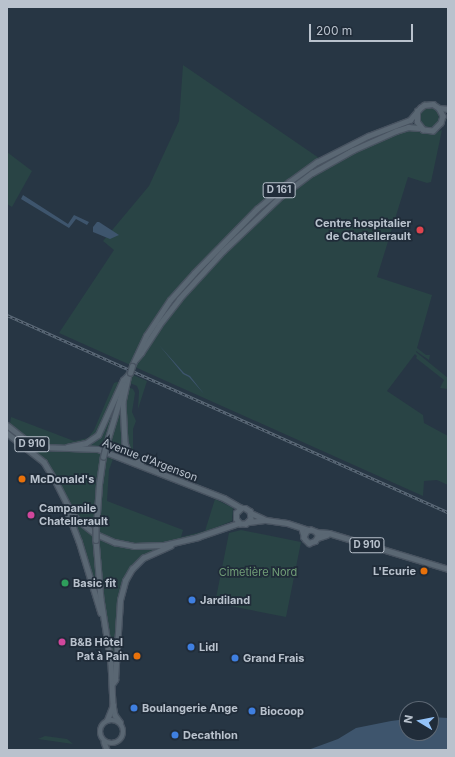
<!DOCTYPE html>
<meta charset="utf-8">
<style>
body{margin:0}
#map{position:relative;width:455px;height:757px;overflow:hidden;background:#273644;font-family:Inter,sans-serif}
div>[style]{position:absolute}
.green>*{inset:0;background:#294445}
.round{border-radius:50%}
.water>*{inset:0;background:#3e556d}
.roads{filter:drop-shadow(1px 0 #485360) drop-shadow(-1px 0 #485360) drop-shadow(0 1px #485360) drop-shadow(0 -1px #485360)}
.major>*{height:4.5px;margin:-2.25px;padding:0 2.25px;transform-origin:2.25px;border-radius:2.25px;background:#5a6773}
.major>.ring{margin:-2.25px;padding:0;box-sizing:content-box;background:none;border:4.5px solid #5a6773;border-radius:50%}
.rail>*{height:2.5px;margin-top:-1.25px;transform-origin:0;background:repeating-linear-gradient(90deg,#202c39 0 3px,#5e6c7a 0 6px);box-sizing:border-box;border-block:1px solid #5e6c7a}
.bridges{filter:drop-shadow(1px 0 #485360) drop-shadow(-1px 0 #485360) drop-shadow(0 1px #485360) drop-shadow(0 -1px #485360)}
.major-bridge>*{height:4.5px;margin:-2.25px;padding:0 2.25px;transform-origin:2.25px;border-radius:2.25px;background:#5a6773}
.dots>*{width:11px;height:11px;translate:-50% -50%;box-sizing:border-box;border:2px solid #202c39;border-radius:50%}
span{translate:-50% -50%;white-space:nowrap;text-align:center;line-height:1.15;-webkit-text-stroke:3.5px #202c39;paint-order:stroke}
.shield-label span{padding:1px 3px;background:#202c39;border:1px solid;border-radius:3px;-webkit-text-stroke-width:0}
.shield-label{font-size:10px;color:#b9c2cd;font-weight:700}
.poi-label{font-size:11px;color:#b9c2cd;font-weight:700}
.right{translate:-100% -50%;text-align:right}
.left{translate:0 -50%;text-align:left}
.street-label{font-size:11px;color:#b9c2cd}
.park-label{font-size:11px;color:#719e77}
.frame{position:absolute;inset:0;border:8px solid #b9c2cd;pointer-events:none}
.north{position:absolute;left:399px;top:701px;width:40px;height:40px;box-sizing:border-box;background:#202c39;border:1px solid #5d6874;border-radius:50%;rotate:280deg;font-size:11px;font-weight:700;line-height:16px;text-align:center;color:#b9c2cd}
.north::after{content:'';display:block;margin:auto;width:14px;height:18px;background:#93c2f8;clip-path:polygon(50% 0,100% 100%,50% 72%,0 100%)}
.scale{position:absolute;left:309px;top:24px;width:104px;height:18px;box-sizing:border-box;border:2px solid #b9c2cd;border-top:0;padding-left:5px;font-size:12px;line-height:14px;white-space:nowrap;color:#b9c2cd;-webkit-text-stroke:3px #202c39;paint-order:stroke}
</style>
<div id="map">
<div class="green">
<i style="clip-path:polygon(183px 65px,319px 158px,357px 149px,403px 131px,414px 130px,432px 134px,442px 130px,431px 182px,427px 183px,408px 177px,377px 277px,432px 295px,417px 348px,426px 355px,430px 355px,429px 360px,416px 351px,416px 352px,448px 378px,448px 389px,440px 388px,444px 380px,416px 358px,417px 356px,415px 354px,387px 391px,423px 415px,424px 423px,448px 436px,448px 485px,437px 480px,424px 481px,423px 496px,59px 333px,114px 250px,103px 241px,149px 186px,179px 121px)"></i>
<i class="round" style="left:419px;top:108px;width:20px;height:20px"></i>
<i style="clip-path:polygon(7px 152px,32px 171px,12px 207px,7px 204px)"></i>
<i style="clip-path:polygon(133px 375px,147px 381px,138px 409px,139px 391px,137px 386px,130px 383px)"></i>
<i style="clip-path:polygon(117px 382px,120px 383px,98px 430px,93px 437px,81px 443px,54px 446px,40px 444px,32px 441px,10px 424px,11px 417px,74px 441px,88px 438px,94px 430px,114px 383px)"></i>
<i style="clip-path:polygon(128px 387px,133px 389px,135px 393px,132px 412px,136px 421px,133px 429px,133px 450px,137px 457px,146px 462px,136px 458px,131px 453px,127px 441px,124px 405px)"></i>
<i style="clip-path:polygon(120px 390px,102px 448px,95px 447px,78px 448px,91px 443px,101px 434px)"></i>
<i style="clip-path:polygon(124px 393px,127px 451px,132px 459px,108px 450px)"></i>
<i style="clip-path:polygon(32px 447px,51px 452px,87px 450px,100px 452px,101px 455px,96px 488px,93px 530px,79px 520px,68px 504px,50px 467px)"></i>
<i style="clip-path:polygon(106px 457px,113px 459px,109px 470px,107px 501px,183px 530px,181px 537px,205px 531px,215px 499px,233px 508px,232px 521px,195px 536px,170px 542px,142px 545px,120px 542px,100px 534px,100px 494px)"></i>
<i style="clip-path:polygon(74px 518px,93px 533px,97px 577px,93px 577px,73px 520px)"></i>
<i style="clip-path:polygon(241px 530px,301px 542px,286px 617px,215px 603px,229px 533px)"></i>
<i style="clip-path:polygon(99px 537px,109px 541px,157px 547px,158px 549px,145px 555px,124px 581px,115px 657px,113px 657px,104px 597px)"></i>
<i style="clip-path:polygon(45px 736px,67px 739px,73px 744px,38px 739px)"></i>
</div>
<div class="water">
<i style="clip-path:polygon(23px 195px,68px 224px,74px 215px,89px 222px,87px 225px,76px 219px,69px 228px,21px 199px)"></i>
<i style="clip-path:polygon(97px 222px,99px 222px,119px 235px,110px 239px,93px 232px,93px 227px)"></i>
<i style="clip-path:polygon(159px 345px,184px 373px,190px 376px,204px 394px,189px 377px,183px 374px)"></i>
<i style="clip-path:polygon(431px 717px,448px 718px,448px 750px,308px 750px,338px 739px,356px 728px,391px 721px,407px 719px,407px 733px,431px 733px)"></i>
</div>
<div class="roads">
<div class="major">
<i style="left:439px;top:108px;width:9px;rotate:6deg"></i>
<i style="left:136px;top:359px;width:8px;rotate:-50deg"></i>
<i style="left:141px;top:353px;width:33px;rotate:-57deg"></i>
<i style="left:159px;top:325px;width:33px;rotate:-52deg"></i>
<i style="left:179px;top:299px;width:65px;rotate:-47.5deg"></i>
<i style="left:223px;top:251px;width:80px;rotate:-43.5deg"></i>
<i style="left:281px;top:196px;width:39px;rotate:-37deg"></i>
<i style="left:312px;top:173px;width:47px;rotate:-29.3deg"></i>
<i style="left:353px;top:150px;width:47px;rotate:-23.8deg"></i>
<i style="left:396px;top:131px;width:13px;rotate:-18deg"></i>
<i style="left:408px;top:127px;width:11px;rotate:5deg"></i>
<i style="left:132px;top:366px;width:33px;rotate:-65deg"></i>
<i style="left:146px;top:336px;width:43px;rotate:-56.3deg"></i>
<i style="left:170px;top:300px;width:36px;rotate:-48deg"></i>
<i style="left:194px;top:273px;width:90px;rotate:-45.5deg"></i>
<i style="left:257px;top:209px;width:42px;rotate:-40.2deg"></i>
<i style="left:289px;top:182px;width:34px;rotate:-36deg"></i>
<i style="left:317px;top:162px;width:57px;rotate:-27deg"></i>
<i style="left:368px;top:136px;width:45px;rotate:-20.9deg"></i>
<i style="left:410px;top:120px;width:16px;rotate:-50deg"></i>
<i style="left:420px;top:108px;width:5px;rotate:-37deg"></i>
<i style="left:424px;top:105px;width:9px;rotate:-6deg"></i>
<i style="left:433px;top:104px;width:7px;rotate:34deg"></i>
<i style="left:439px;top:108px;width:9px;rotate:63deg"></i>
<i style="left:443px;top:116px;width:7px;rotate:106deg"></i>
<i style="left:441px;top:123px;width:11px;rotate:135deg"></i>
<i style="left:433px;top:131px;width:10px;rotate:-174deg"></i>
<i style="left:423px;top:130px;width:10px;rotate:-127deg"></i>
<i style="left:417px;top:122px;width:11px;rotate:-90deg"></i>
<i style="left:129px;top:374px;width:29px;rotate:102deg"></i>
<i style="left:123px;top:402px;width:41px;rotate:87.2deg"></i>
<i style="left:125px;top:443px;width:11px;rotate:68deg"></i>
<i style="left:129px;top:453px;width:16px;rotate:40deg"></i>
<i style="left:7px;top:425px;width:29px;rotate:38deg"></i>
<i style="left:30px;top:443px;width:11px;rotate:22deg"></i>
<i style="left:40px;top:447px;width:58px;rotate:2deg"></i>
<i style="left:98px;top:449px;width:135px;rotate:21.3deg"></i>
<i style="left:224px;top:498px;width:20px;rotate:30deg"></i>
<i style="left:241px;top:508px;width:4px"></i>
<i style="left:245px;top:508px;width:6px;rotate:31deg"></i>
<i style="left:250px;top:511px;width:8px;rotate:83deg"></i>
<i style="left:251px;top:519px;width:7px;rotate:135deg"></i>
<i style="left:246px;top:524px;width:6px;rotate:180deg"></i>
<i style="left:240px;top:524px;width:6px;rotate:-129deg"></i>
<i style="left:236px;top:519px;width:6px;rotate:-90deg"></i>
<i style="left:236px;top:513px;width:7px;rotate:-45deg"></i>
<i style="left:7px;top:433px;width:47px;rotate:38.1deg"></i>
<i style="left:44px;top:462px;width:21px;rotate:59deg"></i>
<i style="left:55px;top:480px;width:35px;rotate:63deg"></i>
<i style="left:71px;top:511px;width:11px;rotate:52deg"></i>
<i style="left:78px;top:520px;width:23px;rotate:38deg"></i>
<i style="left:96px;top:534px;width:20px;rotate:24deg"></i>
<i style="left:114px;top:542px;width:20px;rotate:11deg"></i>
<i style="left:134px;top:546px;width:30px;rotate:-2deg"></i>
<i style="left:164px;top:545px;width:35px;rotate:-13deg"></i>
<i style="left:198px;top:537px;width:43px;rotate:-18.9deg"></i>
<i style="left:106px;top:445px;width:63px;rotate:-73.3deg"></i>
<i style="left:67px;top:447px;width:19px;rotate:-12deg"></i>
<i style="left:86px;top:443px;width:14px;rotate:-34deg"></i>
<i style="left:98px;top:435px;width:60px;rotate:-65.6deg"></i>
<i style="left:123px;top:380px;width:8px;rotate:-45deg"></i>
<i style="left:67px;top:510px;width:33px;rotate:69deg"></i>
<i style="left:79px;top:541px;width:75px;rotate:73deg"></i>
<i style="left:251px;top:513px;width:14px;rotate:25deg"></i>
<i style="left:249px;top:522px;width:17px;rotate:-7deg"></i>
<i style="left:266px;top:520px;width:21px;rotate:8deg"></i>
<i style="left:287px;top:523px;width:22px;rotate:18deg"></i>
<i style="left:96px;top:528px;width:44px;rotate:-86.1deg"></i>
<i style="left:99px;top:484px;width:27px;rotate:-82deg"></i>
<i style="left:302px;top:529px;width:10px;rotate:73deg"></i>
<i style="left:305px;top:539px;width:6px;rotate:45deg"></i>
<i style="left:309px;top:543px;width:6px;rotate:-18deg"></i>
<i style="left:315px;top:541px;width:6px;rotate:-59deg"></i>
<i style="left:318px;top:536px;width:4px;rotate:-117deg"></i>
<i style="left:316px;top:532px;width:5px;rotate:-158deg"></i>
<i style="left:311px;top:530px;width:4px;rotate:166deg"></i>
<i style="left:307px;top:531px;width:7px;rotate:117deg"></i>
<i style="left:316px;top:532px;width:13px;rotate:4deg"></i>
<i style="left:329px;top:533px;width:124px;rotate:16.8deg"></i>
<i style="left:317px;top:538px;width:10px;rotate:-17deg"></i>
<i style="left:96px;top:540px;width:59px;rotate:85.2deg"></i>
<i style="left:101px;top:599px;width:65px;rotate:81.1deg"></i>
<i style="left:111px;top:663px;width:42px;rotate:87.3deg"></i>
<i style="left:113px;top:705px;width:10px;rotate:79deg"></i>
<i style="left:115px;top:715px;width:9px;rotate:54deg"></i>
<i style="left:113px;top:683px;width:4px;rotate:-56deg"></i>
<i style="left:115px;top:680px;width:80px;rotate:-86.4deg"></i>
<i style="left:120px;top:600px;width:20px;rotate:-75deg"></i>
<i style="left:125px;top:581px;width:14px;rotate:-60deg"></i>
<i style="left:132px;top:569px;width:16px;rotate:-45deg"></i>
<i style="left:143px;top:558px;width:30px;rotate:-24deg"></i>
<i class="ring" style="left:100px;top:720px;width:19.5px;height:19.5px"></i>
<i style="left:107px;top:720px;width:16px;rotate:-68deg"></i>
<i style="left:104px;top:742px;width:9px;rotate:69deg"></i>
</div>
</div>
<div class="rail">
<i style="left:7px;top:315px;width:483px;rotate:24.1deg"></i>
</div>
<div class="bridges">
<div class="major-bridge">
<i style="left:130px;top:373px;width:7px;rotate:-74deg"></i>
<i style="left:103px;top:457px;width:12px;rotate:-76deg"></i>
<i style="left:96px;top:528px;width:12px;rotate:90deg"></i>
</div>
</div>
<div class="dots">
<i style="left:420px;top:230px;background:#e0444e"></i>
<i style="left:22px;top:479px;background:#e8710a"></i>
<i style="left:31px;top:515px;background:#d1479c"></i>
<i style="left:424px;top:571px;background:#e8710a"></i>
<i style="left:65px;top:583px;background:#2e9e5b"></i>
<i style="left:192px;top:600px;background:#3f7fe0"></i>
<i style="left:62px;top:642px;background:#d1479c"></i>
<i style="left:191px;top:647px;background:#3f7fe0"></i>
<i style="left:137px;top:656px;background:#e8710a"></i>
<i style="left:235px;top:658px;background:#3f7fe0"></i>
<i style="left:134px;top:708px;background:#3f7fe0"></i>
<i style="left:252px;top:711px;background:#3f7fe0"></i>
<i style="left:175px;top:735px;background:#3f7fe0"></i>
</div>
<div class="shield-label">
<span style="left:279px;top:190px">D 161</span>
<span style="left:32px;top:444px">D 910</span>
<span style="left:367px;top:545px">D 910</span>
</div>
<div class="poi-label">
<span class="right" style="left:411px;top:230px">Centre hospitalier<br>de Chatellerault</span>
<span class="left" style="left:30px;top:479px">McDonald's</span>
<span class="left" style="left:39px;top:515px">Campanile<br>Chatellerault</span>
<span class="right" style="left:416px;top:571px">L'Ecurie</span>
<span class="left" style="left:73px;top:583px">Basic fit</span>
<span class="left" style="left:200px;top:600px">Jardiland</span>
<span class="left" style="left:70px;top:642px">B&amp;B Hôtel</span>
<span class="left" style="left:199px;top:647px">Lidl</span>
<span class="right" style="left:129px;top:656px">Pat à Pain</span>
<span class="left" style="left:243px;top:658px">Grand Frais</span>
<span class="left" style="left:142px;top:708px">Boulangerie Ange</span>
<span class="left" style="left:260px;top:711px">Biocoop</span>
<span class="left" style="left:183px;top:735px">Decathlon</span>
</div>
<div class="street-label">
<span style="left:150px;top:460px;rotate:21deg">Avenue d'Argenson</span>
</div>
<div class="park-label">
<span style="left:258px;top:572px">Cimetière Nord</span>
</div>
<div class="frame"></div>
<div class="north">N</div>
<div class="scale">200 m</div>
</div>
